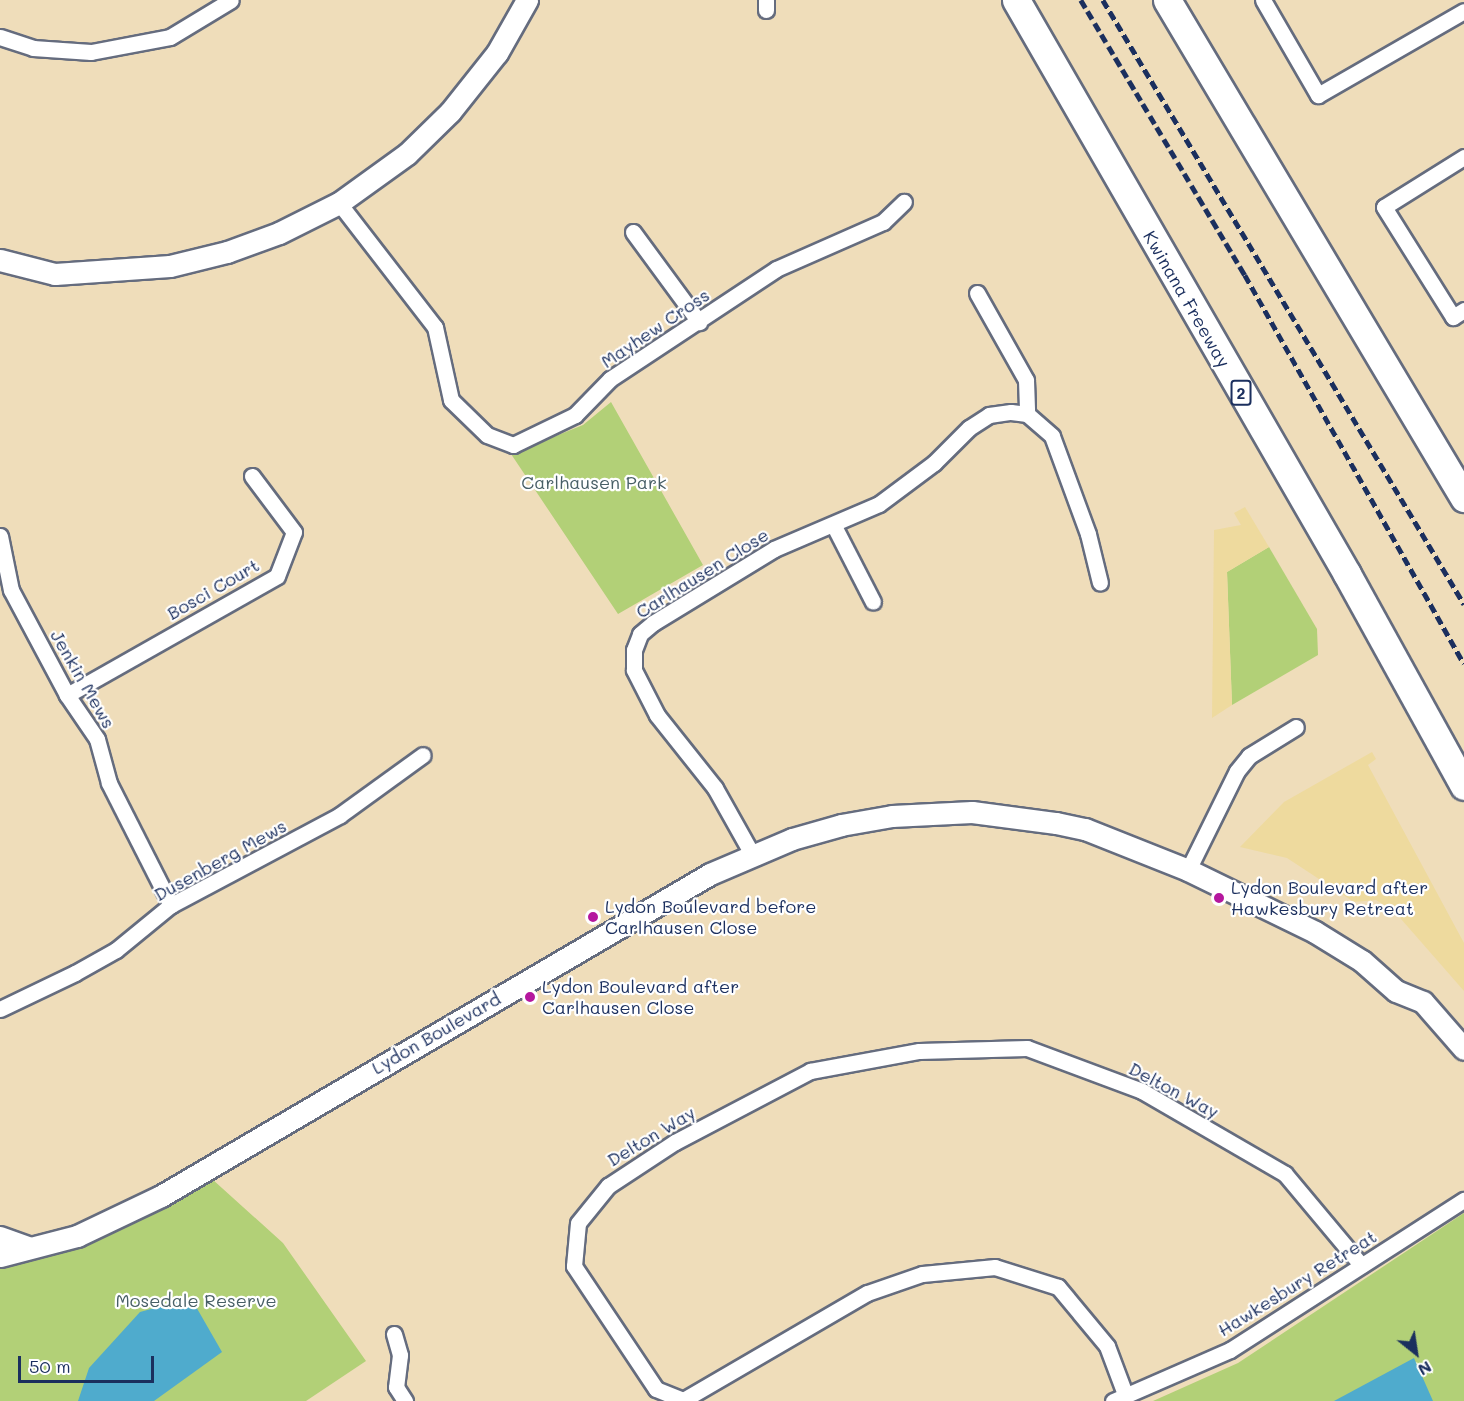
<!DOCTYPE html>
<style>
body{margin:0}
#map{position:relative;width:1464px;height:1401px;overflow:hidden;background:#efddba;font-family:Mali,sans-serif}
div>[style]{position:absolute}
.green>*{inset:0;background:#b2d077}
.sand>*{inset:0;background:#eeda9e}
.water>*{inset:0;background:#4fabcd}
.roads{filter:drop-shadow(2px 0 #656c7e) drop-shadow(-2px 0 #656c7e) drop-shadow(0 2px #656c7e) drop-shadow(0 -2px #656c7e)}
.street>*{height:15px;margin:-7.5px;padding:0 7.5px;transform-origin:7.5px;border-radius:7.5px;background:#fff}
.secondary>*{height:21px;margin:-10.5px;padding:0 10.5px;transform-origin:10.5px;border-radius:10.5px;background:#fff}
.highway>*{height:27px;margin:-13.5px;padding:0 13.5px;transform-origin:13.5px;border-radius:13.5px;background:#fff}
.rail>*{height:4.5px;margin-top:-2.25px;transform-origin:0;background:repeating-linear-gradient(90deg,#1b2f5e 0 9px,transparent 0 13.5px)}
.dots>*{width:16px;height:16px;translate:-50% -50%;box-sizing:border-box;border:3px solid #fff;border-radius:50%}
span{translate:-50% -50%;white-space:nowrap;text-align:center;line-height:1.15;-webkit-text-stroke:4.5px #fff;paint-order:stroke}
.shield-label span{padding:2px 4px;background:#fff;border:2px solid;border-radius:4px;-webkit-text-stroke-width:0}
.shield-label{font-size:16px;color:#1b2f5e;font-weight:700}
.street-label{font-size:18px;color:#1b2f5e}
.park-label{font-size:18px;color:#485f66}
.poi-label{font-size:18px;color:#1b2f5e}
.left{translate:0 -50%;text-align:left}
.north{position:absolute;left:1386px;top:1323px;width:60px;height:60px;-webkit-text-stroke:4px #fff;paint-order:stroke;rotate:150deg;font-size:16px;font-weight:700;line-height:24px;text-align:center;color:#1b2f5e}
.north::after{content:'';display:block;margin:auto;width:21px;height:27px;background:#1b2f5e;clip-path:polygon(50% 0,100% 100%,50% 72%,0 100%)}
.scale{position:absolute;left:18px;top:1356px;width:136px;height:27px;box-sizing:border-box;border:3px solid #1b2f5e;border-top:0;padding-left:8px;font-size:18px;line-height:21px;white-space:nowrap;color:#1b2f5e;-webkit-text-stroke:4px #fff;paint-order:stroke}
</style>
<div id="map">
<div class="green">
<i style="clip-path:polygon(611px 402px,703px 565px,618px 614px,511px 454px,583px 425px)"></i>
<i style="clip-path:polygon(1269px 547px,1317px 629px,1318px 655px,1232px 705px,1227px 572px)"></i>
<i style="clip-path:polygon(212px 1179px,283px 1243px,366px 1361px,306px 1401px,0 1401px,0 1268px,97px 1236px)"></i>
<i style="clip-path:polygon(1464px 1213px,1464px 1401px,1153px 1401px,1238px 1363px)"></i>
</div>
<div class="sand">
<i style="clip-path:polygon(1245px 507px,1269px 547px,1227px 572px,1232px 705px,1212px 718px,1214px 530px,1241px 525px,1234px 513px)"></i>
<i style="clip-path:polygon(1372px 752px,1376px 759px,1368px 765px,1464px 943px,1464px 991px,1394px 911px,1376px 900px,1354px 902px,1287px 858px,1240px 847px,1284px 802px)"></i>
</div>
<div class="water">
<i style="clip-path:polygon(191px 1298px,222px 1352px,154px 1401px,78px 1401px,89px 1368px,140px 1312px)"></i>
<i style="clip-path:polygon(1414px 1358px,1433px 1401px,1334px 1401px)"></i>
</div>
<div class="roads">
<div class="street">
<i style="left:1263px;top:0;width:110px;rotate:59.9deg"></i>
<i style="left:1318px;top:95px;width:168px;rotate:-29.9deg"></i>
<i style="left:766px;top:10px;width:10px;rotate:-90deg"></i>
<i style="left:0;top:37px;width:35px;rotate:18deg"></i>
<i style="left:33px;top:48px;width:58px;rotate:3.9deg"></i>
<i style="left:91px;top:52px;width:80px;rotate:-10.8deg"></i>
<i style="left:170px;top:37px;width:71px;rotate:-31.2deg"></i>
<i style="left:1464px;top:157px;width:94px;rotate:148deg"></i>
<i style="left:1384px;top:207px;width:130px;rotate:57.9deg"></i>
<i style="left:1453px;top:317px;width:13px;rotate:-32deg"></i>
<i style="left:339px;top:203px;width:157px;rotate:52.3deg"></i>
<i style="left:435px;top:327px;width:75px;rotate:77.6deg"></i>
<i style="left:451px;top:400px;width:50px;rotate:44.2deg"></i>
<i style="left:487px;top:435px;width:28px;rotate:21deg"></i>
<i style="left:513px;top:445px;width:69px;rotate:-25.8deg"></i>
<i style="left:575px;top:415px;width:50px;rotate:-45.8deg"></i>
<i style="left:610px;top:379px;width:199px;rotate:-33.5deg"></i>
<i style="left:776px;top:269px;width:117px;rotate:-23.7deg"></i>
<i style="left:883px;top:222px;width:29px;rotate:-44deg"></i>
<i style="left:633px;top:232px;width:112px;rotate:53.7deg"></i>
<i style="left:977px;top:293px;width:100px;rotate:60.6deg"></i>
<i style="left:1026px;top:380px;width:34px;rotate:88deg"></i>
<i style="left:834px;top:526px;width:85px;rotate:62.8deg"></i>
<i style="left:0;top:536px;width:55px;rotate:78.5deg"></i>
<i style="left:11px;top:590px;width:119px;rotate:61.9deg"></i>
<i style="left:67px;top:695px;width:53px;rotate:55.7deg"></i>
<i style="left:97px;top:739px;width:46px;rotate:74.7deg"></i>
<i style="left:109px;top:783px;width:137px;rotate:63.1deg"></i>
<i style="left:67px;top:695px;width:241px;rotate:-29.5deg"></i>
<i style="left:277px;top:576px;width:47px;rotate:-68.9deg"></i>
<i style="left:294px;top:532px;width:70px;rotate:-126.9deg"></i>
<i style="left:752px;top:854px;width:76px;rotate:-119.3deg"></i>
<i style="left:715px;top:788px;width:93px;rotate:-128.5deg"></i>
<i style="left:657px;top:715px;width:51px;rotate:-117.1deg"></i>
<i style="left:634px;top:670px;width:20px;rotate:-90deg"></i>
<i style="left:634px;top:650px;width:17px;rotate:-69deg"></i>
<i style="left:640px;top:634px;width:17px;rotate:-40deg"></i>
<i style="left:653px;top:623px;width:142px;rotate:-31.4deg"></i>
<i style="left:774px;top:549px;width:114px;rotate:-23.2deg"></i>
<i style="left:879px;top:504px;width:69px;rotate:-36.7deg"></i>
<i style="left:934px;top:463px;width:49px;rotate:-45deg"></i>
<i style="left:969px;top:428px;width:24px;rotate:-33deg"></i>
<i style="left:989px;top:415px;width:22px;rotate:-8deg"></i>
<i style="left:1011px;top:412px;width:16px;rotate:7deg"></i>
<i style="left:1027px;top:414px;width:33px;rotate:41deg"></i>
<i style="left:1052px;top:436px;width:104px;rotate:69.8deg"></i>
<i style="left:1088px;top:534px;width:50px;rotate:76.2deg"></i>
<i style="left:1188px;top:870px;width:110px;rotate:-63.7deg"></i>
<i style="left:1237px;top:771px;width:19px;rotate:-51deg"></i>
<i style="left:1249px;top:756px;width:55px;rotate:-31.7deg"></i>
<i style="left:0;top:1009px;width:83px;rotate:-25.6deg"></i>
<i style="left:75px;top:973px;width:47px;rotate:-29.3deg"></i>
<i style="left:116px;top:950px;width:71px;rotate:-39.3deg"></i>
<i style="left:171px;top:905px;width:191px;rotate:-28deg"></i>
<i style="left:340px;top:815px;width:102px;rotate:-35.9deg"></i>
<i style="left:394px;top:1334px;width:22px;rotate:74deg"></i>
<i style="left:400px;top:1355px;width:32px;rotate:97deg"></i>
<i style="left:396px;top:1387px;width:17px;rotate:57deg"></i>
<i style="left:1125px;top:1394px;width:51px;rotate:-110.6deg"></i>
<i style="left:1107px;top:1346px;width:77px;rotate:-129.7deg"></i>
<i style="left:1058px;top:1287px;width:66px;rotate:-162.4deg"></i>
<i style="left:995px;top:1267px;width:73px;rotate:174.5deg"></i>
<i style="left:922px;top:1274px;width:58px;rotate:160.9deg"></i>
<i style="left:867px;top:1293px;width:213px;rotate:149.8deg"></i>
<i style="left:683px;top:1400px;width:29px;rotate:-158deg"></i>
<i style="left:656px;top:1389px;width:148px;rotate:-123.7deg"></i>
<i style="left:574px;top:1266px;width:43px;rotate:-84.7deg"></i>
<i style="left:578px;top:1223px;width:48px;rotate:-51deg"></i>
<i style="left:608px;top:1186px;width:80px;rotate:-33.3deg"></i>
<i style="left:675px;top:1142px;width:153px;rotate:-27.7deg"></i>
<i style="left:810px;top:1071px;width:111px;rotate:-10.4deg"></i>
<i style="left:919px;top:1051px;width:108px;rotate:-1.6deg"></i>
<i style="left:1027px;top:1048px;width:123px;rotate:20.5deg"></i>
<i style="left:1142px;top:1091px;width:165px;rotate:30.1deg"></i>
<i style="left:1285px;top:1174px;width:119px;rotate:50.1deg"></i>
<i style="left:1113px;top:1401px;width:128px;rotate:-23.6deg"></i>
<i style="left:1230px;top:1350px;width:278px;rotate:-32.7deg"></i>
</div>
<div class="secondary">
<i style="left:0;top:260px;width:57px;rotate:14.3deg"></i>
<i style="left:55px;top:274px;width:115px;rotate:-4deg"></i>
<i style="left:170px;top:266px;width:59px;rotate:-13.8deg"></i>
<i style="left:227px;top:252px;width:55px;rotate:-20.1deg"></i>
<i style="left:279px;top:233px;width:67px;rotate:-26.6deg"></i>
<i style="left:339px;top:203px;width:84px;rotate:-35.8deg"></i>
<i style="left:407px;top:154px;width:60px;rotate:-44.3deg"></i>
<i style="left:450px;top:112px;width:75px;rotate:-51.5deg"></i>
<i style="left:497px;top:53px;width:61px;rotate:-60.5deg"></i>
<i style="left:0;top:1237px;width:29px;rotate:20deg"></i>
<i style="left:0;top:1256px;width:80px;rotate:-14.6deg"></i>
<i style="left:77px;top:1236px;width:93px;rotate:-25.5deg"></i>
<i style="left:161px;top:1196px;width:636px;rotate:-30.39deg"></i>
<i style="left:710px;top:874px;width:89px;rotate:-23.1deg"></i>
<i style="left:792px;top:839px;width:51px;rotate:-15.9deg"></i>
<i style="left:841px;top:825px;width:52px;rotate:-10deg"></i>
<i style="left:892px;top:816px;width:80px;rotate:-2.9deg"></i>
<i style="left:972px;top:812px;width:85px;rotate:7.5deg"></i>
<i style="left:1056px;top:823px;width:30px;rotate:12deg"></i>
<i style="left:1085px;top:829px;width:111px;rotate:21.7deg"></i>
<i style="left:1188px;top:870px;width:141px;rotate:26deg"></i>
<i style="left:1315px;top:932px;width:55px;rotate:31.7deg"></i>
<i style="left:1362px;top:961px;width:45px;rotate:41.4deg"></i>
<i style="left:1396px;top:991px;width:29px;rotate:22deg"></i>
<i style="left:1423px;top:1002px;width:62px;rotate:48.9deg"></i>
</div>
<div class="highway">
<i style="left:1016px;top:0;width:663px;rotate:60.03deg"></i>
<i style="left:1347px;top:574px;width:242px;rotate:61.1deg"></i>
<i style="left:1167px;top:0;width:580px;rotate:59.19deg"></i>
</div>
</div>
<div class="rail">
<i style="left:1081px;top:0;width:320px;rotate:59.2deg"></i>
<i style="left:1245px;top:275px;width:446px;rotate:60.6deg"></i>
<i style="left:1103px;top:0;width:704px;rotate:59.13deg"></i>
</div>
<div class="dots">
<i style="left:1219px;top:898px;background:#b5179e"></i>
<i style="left:593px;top:917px;background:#b5179e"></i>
<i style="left:530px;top:997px;background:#b5179e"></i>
</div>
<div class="shield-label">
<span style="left:1241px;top:393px">2</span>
</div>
<div class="street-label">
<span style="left:1187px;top:299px;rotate:60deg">Kwinana Freeway</span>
<span style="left:655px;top:328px;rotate:-34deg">Mayhew Cross</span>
<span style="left:702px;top:573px;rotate:-32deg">Carlhausen Close</span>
<span style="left:213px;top:589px;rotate:-30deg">Bosci Court</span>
<span style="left:83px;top:679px;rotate:60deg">Jenkin Mews</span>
<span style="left:220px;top:860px;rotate:-29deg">Dusenberg Mews</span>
<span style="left:436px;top:1033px;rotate:-30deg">Lydon Boulevard</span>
<span style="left:1174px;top:1090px;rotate:28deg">Delton Way</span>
<span style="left:651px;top:1136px;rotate:-31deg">Delton Way</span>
<span style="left:1297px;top:1283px;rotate:-32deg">Hawkesbury Retreat</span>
</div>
<div class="park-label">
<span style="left:594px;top:482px">Carlhausen Park</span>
<span style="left:196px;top:1300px">Mosedale Reserve</span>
</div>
<div class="poi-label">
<span class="left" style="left:1231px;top:898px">Lydon Boulevard after<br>Hawkesbury Retreat</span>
<span class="left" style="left:605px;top:917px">Lydon Boulevard before<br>Carlhausen Close</span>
<span class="left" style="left:542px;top:997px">Lydon Boulevard after<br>Carlhausen Close</span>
</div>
<div class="north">N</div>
<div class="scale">50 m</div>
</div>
